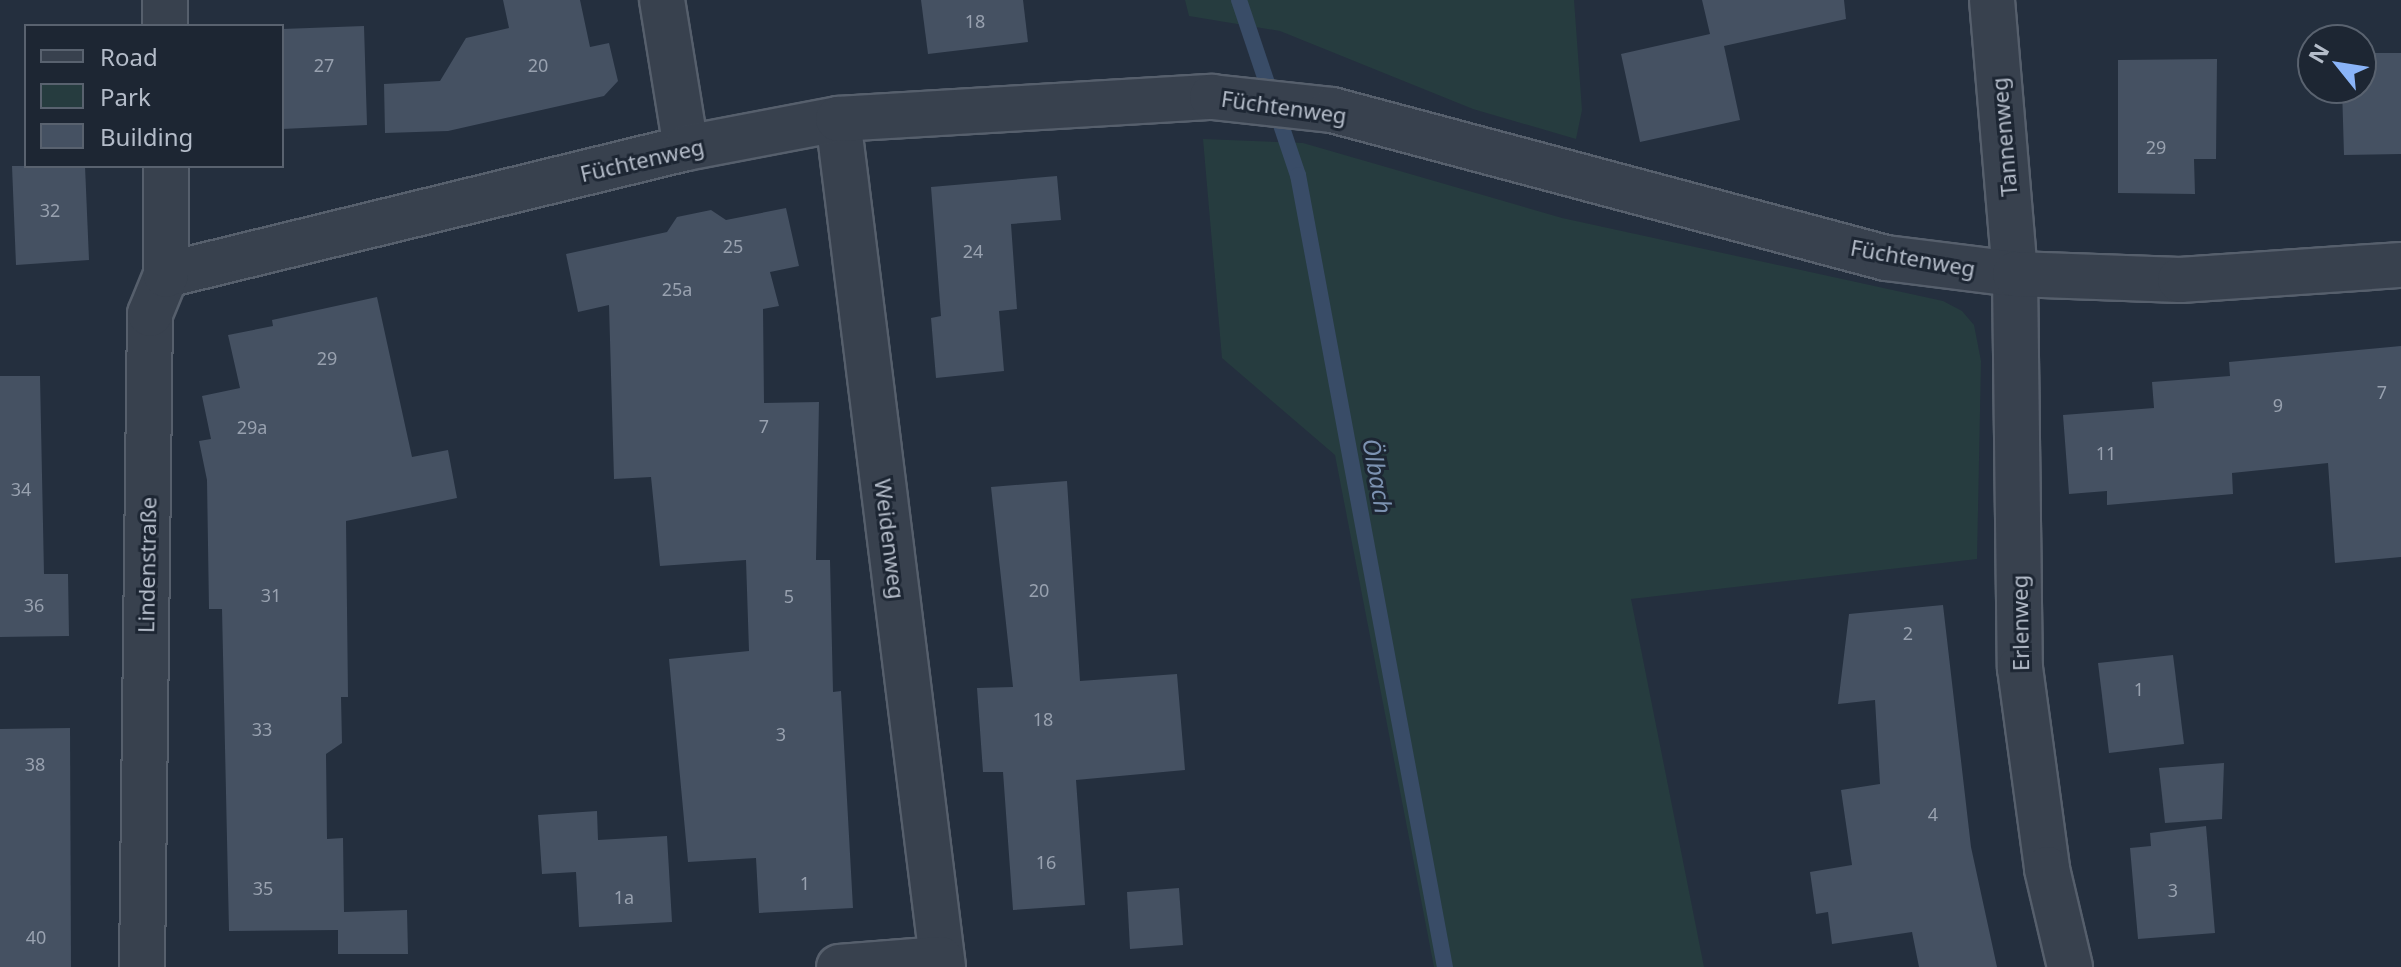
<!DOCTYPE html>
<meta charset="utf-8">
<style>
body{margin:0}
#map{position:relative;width:2401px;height:967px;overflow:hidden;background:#242f3e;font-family:"Noto Sans",sans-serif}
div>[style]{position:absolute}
.green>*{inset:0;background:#263c3f}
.stream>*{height:16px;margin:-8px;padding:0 8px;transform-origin:8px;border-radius:8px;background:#394c67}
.building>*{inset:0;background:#455162}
.roads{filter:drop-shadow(2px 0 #565f6c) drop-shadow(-2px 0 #565f6c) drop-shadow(0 2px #565f6c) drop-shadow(0 -2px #565f6c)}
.minor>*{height:44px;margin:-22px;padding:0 22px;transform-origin:22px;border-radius:22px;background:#38414e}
span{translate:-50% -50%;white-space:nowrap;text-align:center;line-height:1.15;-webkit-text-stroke:6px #1d2633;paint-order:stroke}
.number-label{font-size:18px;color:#98a1af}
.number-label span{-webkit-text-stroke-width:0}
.street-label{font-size:22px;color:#b4bcc9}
.water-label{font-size:24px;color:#7c92b1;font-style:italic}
.legend{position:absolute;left:24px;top:24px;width:260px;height:144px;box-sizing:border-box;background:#1d2633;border:2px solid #59626f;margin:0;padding:10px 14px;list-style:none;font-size:24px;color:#b4bcc9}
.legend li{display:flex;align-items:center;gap:16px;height:40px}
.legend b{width:40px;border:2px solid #59626f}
.north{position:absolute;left:2297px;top:24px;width:80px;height:80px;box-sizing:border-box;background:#1d2633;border:2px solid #59626f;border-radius:50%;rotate:300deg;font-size:22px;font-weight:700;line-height:32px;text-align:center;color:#b4bcc9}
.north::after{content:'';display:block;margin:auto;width:28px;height:36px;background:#8ab4f8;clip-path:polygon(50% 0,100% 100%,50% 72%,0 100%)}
</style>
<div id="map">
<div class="green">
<i style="clip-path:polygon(1185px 0,1574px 0,1582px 110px,1576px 139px,1473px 109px,1280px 31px,1189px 16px)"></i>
<i style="clip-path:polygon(1203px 139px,1303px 143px,1562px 218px,1943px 301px,1962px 311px,1974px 325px,1981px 361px,1977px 559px,1631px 599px,1704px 967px,1434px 967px,1335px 455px,1222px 358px)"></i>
</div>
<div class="stream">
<i style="left:1239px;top:0;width:185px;rotate:71.4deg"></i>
<i style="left:1298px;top:175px;width:806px;rotate:79.49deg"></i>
</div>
<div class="building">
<i style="clip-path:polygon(503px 0,580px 0,590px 47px,609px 43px,618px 81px,604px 96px,448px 131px,385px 133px,384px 84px,440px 81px,466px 38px,509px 28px)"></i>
<i style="clip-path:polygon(921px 0,1023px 0,1028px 42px,928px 54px)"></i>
<i style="clip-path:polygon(1702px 0,1844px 0,1846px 19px,1724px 46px,1740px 120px,1640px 142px,1621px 54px,1710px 34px)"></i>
<i style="clip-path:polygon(364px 26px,367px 125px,282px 129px,282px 29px)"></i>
<i style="clip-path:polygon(2361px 53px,2401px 53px,2401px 154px,2344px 155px,2342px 88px,2361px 88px)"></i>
<i style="clip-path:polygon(2217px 59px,2216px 159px,2194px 159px,2195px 194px,2118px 193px,2118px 60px)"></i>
<i style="clip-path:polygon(12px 166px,85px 166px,89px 260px,16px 265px)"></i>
<i style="clip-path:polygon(1057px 176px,1061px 220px,1011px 224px,1017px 309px,999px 311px,1004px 371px,936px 378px,931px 318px,941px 316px,931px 187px)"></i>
<i style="clip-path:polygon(786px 208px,799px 266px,770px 272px,779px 306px,763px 309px,764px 403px,819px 402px,816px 560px,830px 560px,833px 692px,841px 691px,853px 908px,759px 913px,756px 858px,688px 862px,669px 659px,749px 651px,746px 560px,660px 566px,651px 477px,614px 479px,609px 305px,578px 312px,566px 254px,667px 232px,677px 217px,711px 210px,726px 220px)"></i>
<i style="clip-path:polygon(377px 297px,412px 457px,448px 450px,457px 498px,346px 521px,348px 697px,341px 697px,342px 743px,326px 754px,327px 839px,343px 838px,344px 912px,407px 910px,408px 954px,338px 954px,338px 930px,229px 931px,222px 609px,209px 609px,207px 480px,199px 441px,211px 439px,202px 396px,240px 388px,228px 335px,273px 326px,272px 320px)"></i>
<i style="clip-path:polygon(2401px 346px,2401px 557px,2335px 563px,2328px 463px,2232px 473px,2233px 494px,2107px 505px,2107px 491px,2069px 494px,2063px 415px,2154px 408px,2152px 382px,2230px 376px,2229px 362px)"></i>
<i style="clip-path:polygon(0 376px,40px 376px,44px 574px,68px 574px,69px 636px,0 637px)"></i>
<i style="clip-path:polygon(1067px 481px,1080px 681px,1177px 674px,1185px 770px,1076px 780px,1085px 905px,1013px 910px,1003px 772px,983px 772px,977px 688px,1013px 687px,991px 487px)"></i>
<i style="clip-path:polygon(1943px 605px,1971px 847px,1997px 967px,1919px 967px,1912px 932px,1832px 944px,1828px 912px,1816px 914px,1810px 872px,1852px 865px,1841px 790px,1880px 784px,1875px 700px,1838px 704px,1849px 614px)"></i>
<i style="clip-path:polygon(2173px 655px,2184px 744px,2109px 753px,2098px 663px)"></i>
<i style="clip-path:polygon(70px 728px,71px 967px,0 967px,0 729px)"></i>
<i style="clip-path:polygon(2224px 763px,2222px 819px,2165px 823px,2159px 768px)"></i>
<i style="clip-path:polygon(597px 811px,598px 840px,667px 836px,672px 922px,579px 927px,576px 872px,542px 874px,538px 815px)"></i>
<i style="clip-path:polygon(2206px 826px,2215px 933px,2138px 939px,2130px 848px,2151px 846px,2150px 833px)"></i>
<i style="clip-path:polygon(1179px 888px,1183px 945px,1130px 949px,1127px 892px)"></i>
</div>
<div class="roads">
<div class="minor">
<i style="left:165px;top:0;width:26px;rotate:90deg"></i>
<i style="left:662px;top:0;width:150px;rotate:80.8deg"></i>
<i style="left:1992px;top:0;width:275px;rotate:85.2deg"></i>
<i style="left:2015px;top:274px;width:394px;rotate:89.3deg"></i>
<i style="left:2020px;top:668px;width:203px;rotate:82.3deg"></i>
<i style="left:2047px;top:869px;width:101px;rotate:76.8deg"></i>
<i style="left:838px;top:119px;width:854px;rotate:82.94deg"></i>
<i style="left:166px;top:275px;width:535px;rotate:-13.72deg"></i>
<i style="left:686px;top:148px;width:155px;rotate:-10.8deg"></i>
<i style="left:838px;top:119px;width:375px;rotate:-3.4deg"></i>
<i style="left:1212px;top:97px;width:121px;rotate:6.2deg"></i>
<i style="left:1332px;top:110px;width:573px;rotate:14.96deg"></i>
<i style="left:1886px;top:258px;width:130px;rotate:7.1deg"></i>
<i style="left:2015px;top:274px;width:165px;rotate:2.1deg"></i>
<i style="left:2180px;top:280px;width:222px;rotate:-3.9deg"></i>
<i style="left:142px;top:967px;width:653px;rotate:-89.3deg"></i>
<i style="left:150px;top:314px;width:42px;rotate:-67.7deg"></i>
<i style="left:166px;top:275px;width:109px;rotate:-90deg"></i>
<i style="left:839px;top:967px;width:102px;rotate:-4.5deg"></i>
</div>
</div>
<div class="number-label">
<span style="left:975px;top:21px">18</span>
<span style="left:324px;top:65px">27</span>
<span style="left:538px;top:65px">20</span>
<span style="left:2156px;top:147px">29</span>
<span style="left:50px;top:210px">32</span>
<span style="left:733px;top:246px">25</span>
<span style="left:973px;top:251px">24</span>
<span style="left:677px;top:289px">25a</span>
<span style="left:327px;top:358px">29</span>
<span style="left:2382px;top:392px">7</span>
<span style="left:2278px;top:405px">9</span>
<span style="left:764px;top:426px">7</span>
<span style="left:252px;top:427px">29a</span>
<span style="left:2106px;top:453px">11</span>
<span style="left:21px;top:489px">34</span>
<span style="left:1039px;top:590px">20</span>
<span style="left:271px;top:595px">31</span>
<span style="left:789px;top:596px">5</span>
<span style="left:34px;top:605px">36</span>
<span style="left:1908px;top:633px">2</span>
<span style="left:2139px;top:689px">1</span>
<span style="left:1043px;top:719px">18</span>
<span style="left:262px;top:729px">33</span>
<span style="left:781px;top:734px">3</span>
<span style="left:35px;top:764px">38</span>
<span style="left:1933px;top:814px">4</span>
<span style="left:1046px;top:862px">16</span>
<span style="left:805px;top:883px">1</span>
<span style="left:263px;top:888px">35</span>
<span style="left:2173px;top:890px">3</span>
<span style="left:624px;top:897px">1a</span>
<span style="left:36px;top:937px">40</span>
</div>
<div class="street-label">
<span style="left:1284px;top:107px;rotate:8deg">Füchtenweg</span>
<span style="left:2004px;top:137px;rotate:-95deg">Tannenweg</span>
<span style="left:642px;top:160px;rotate:-13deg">Füchtenweg</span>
<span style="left:1913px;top:258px;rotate:10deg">Füchtenweg</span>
<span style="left:890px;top:539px;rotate:83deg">Weidenweg</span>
<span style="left:147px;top:565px;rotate:-89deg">Lindenstraße</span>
<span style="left:2020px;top:623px;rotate:-91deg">Erlenweg</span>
</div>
<div class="water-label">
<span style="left:1378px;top:476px;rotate:80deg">Ölbach</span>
</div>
<ul class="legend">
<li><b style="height:10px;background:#38414e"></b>Road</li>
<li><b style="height:22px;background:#263c3f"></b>Park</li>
<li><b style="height:22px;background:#455162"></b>Building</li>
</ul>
<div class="north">N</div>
</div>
